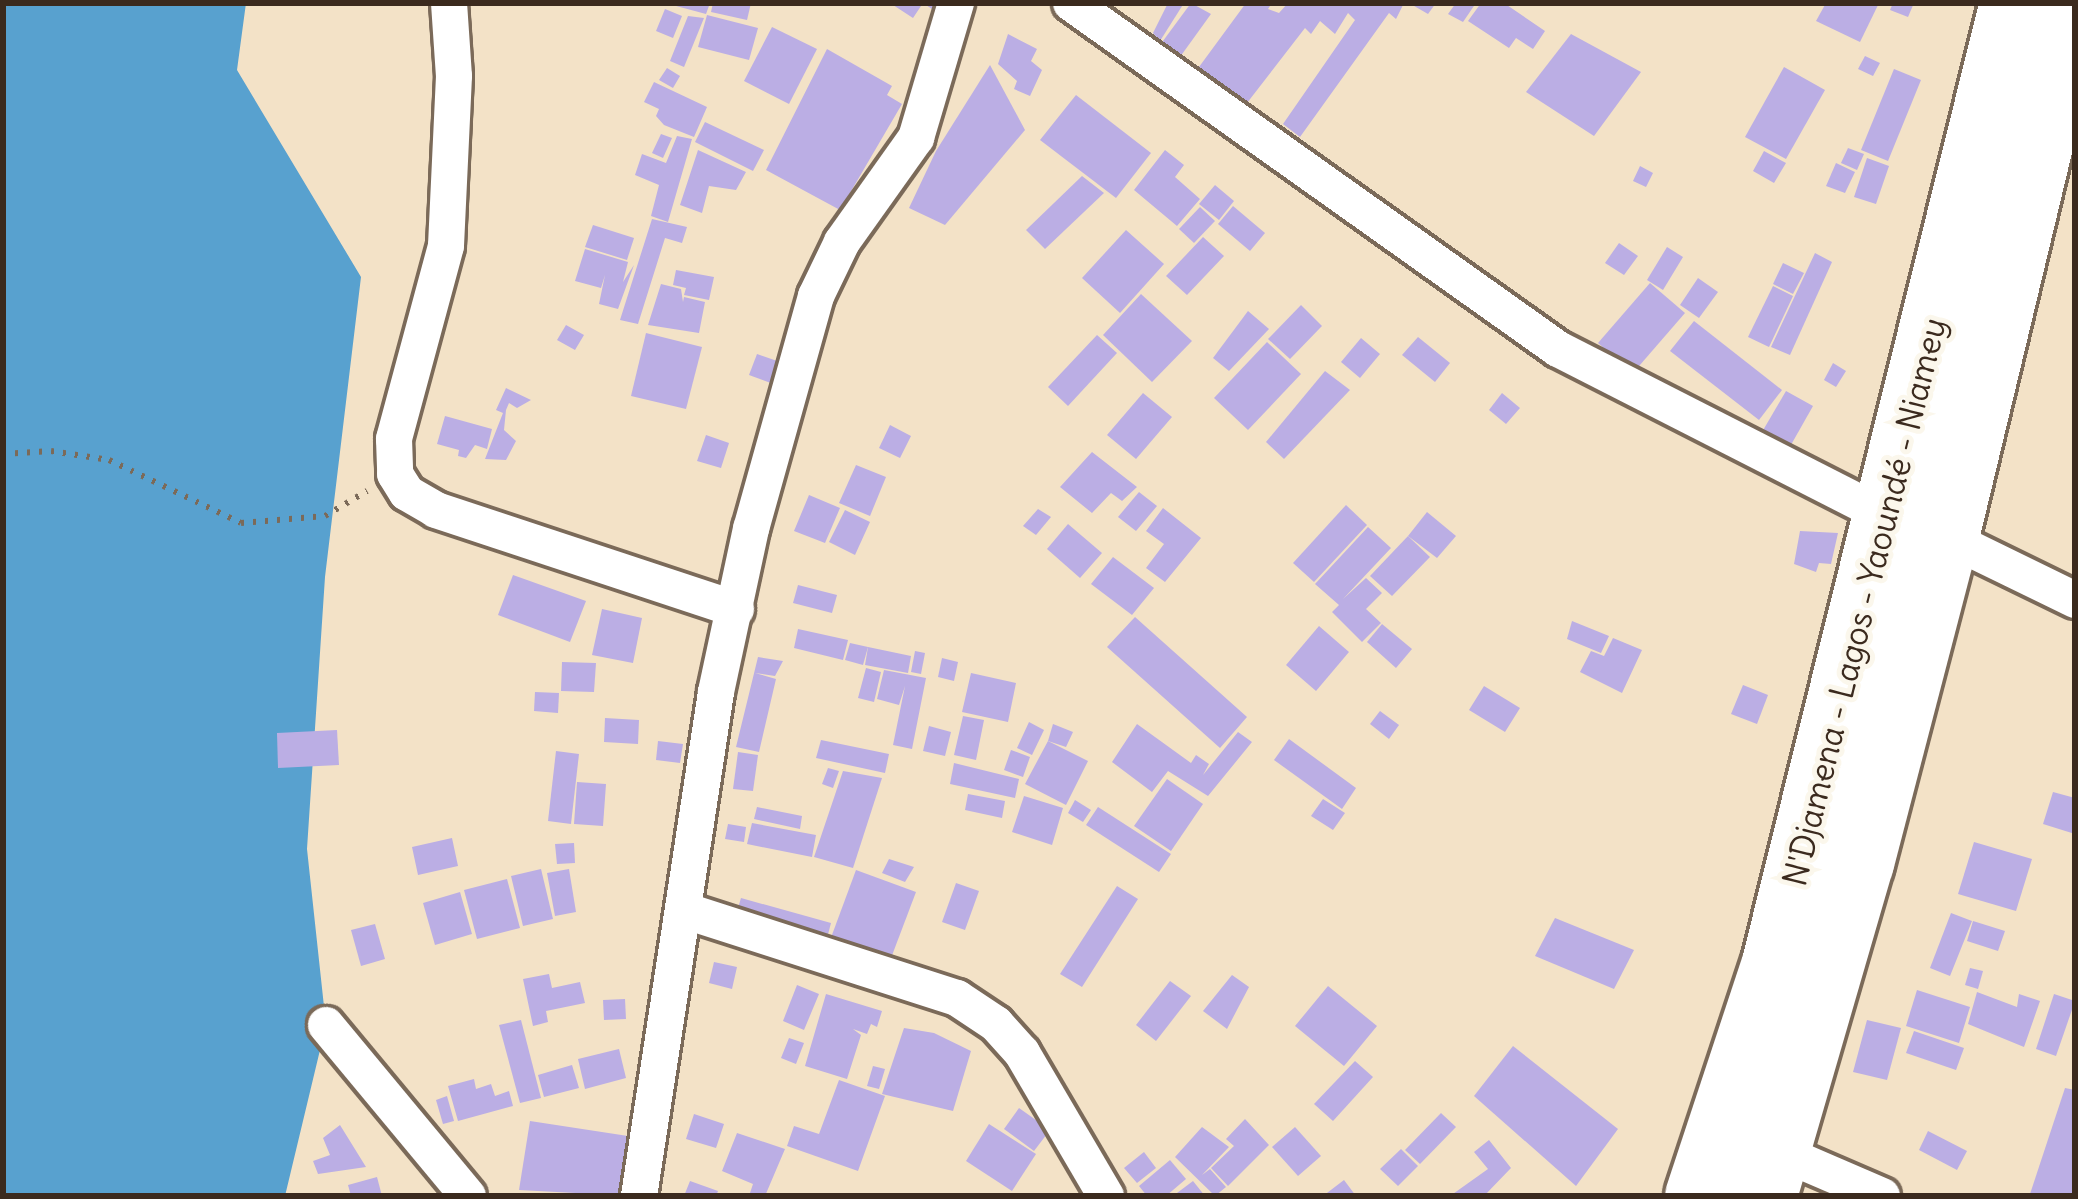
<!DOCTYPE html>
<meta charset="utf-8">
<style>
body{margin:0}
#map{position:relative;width:2078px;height:1199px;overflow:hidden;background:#f3e2c7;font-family:Delius,sans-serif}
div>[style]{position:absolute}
.water>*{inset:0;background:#58a1cf}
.building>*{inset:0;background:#bbaee4}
.path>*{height:6px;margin-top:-3px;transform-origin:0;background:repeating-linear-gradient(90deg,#7b6a59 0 3px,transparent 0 12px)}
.roads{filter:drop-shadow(3px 0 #7b6a59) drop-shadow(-3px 0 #7b6a59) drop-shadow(0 3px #7b6a59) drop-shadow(0 -3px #7b6a59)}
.street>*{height:36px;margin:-18px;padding:0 18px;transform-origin:18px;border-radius:18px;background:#fff}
.highway>*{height:66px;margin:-33px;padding:0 33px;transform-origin:33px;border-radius:33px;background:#fff}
span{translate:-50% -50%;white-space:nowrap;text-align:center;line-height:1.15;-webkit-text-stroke:10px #fbf7ec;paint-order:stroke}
.street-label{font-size:33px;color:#3b2a1e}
.frame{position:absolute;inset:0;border:6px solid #3b2a1e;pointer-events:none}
</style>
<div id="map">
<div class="water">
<i style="clip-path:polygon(3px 3px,246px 3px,237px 70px,361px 277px,325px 577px,307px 849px,326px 1025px,285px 1196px,3px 1196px)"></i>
</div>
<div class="building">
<i style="clip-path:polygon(665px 3px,710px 3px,706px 14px)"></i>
<i style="clip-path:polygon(713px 3px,751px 3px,747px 20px,711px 12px)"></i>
<i style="clip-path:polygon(890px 3px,935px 3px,932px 9px,923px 3px,913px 18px)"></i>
<i style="clip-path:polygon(1168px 3px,1184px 3px,1160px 41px,1153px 33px)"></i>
<i style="clip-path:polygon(1191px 3px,1211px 14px,1180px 57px,1160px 45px)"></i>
<i style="clip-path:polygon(1246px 3px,1272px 3px,1268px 9px,1279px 13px,1288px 3px,1403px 5px,1396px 19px,1389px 13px,1300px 137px,1283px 124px,1355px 20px,1348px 13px,1335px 34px,1320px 21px,1311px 34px,1305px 28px,1247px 103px,1199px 67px)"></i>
<i style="clip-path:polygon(1409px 3px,1436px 3px,1428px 14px)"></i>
<i style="clip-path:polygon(1456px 3px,1476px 3px,1463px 22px,1448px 14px)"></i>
<i style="clip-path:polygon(1481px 3px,1504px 3px,1545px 31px,1533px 49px,1516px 38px,1509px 48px,1468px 21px)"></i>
<i style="clip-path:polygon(1826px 3px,1879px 3px,1860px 42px,1816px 21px)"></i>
<i style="clip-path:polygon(1893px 3px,1914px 3px,1908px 17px,1890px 10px)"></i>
<i style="clip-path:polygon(665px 9px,682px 16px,673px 38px,656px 31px)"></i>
<i style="clip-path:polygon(707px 15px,758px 28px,749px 60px,698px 47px)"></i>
<i style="clip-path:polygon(688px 16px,704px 18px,684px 67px,670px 61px)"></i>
<i style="clip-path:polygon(772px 27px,817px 49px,789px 104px,744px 81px)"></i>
<i style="clip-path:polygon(1008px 34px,1037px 49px,1031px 61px,1042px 70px,1030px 96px,1014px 89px,1017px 81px,998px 64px)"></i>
<i style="clip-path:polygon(1571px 34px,1641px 72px,1594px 136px,1526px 92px)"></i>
<i style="clip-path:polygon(827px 49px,892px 86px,887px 95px,902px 104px,840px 210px,766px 170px)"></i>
<i style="clip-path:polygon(1865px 56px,1880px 63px,1873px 76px,1858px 69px)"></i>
<i style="clip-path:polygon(990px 65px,1025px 130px,945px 225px,909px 208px,936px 151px)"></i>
<i style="clip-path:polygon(1784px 67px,1825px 90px,1786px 159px,1745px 137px)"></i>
<i style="clip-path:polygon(667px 68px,680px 76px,673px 88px,659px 80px)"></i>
<i style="clip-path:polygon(1894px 69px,1921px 80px,1888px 161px,1861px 150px)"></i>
<i style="clip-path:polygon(654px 82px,707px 107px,694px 137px,664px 125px,656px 116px,659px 109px,644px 102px)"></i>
<i style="clip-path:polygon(1076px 95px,1151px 153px,1116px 198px,1040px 140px)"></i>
<i style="clip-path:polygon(705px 122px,764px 150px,753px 171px,695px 142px)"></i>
<i style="clip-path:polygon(661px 134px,672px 138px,663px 158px,652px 153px)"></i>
<i style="clip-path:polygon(677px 136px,692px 139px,668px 222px,651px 216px,659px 185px,635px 175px,642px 154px,666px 163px)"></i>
<i style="clip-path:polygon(1848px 148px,1864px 154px,1857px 170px,1841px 163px)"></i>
<i style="clip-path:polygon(698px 150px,746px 172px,736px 190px,709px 186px,702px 213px,680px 205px)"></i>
<i style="clip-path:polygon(1165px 150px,1184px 165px,1175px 177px,1200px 199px,1177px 226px,1134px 190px)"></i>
<i style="clip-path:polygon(1764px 151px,1786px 163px,1774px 183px,1753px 171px)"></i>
<i style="clip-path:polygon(1867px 158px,1889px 166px,1876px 204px,1854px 197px)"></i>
<i style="clip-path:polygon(1836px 163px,1855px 172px,1845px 193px,1826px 186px)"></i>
<i style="clip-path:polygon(1640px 166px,1653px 173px,1646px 187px,1633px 181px)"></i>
<i style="clip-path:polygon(1082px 176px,1104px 193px,1045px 249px,1026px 230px)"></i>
<i style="clip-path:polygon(1215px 185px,1234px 201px,1219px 220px,1199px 204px)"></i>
<i style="clip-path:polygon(1233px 206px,1265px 233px,1250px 251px,1218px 224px)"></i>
<i style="clip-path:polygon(1200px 207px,1215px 221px,1194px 243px,1179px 229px)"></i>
<i style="clip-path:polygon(652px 219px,687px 227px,682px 243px,665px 238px,638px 324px,620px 320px)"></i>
<i style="clip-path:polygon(593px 225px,634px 238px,627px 260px,585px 247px)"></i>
<i style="clip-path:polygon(1126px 230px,1164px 264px,1120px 313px,1082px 278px)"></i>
<i style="clip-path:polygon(1203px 237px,1224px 256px,1187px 295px,1166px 276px)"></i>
<i style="clip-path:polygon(1619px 243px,1638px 256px,1624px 275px,1605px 263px)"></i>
<i style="clip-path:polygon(1667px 247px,1683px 257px,1663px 290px,1647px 280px)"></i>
<i style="clip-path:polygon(585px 249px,628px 262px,623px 282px,634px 265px,618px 309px,599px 304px,605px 275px,601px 288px,575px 281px)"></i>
<i style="clip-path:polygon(1815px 253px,1832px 262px,1790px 355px,1771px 347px)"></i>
<i style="clip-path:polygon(1783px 263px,1804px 273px,1793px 294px,1773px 284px)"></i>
<i style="clip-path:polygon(676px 270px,714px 277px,709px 300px,684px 295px,686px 288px,673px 285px)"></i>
<i style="clip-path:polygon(1698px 278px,1718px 292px,1699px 318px,1680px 305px)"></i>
<i style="clip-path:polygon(1650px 283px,1685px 313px,1633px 373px,1598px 343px)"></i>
<i style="clip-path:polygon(661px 284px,681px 289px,683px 302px,684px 297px,705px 302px,699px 333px,648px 325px)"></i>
<i style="clip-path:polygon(1773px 286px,1793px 296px,1769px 347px,1748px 337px)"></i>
<i style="clip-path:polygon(1141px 294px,1192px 341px,1152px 382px,1103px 335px)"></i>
<i style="clip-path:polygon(1301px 305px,1322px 326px,1290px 359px,1268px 339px)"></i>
<i style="clip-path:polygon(1248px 311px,1269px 329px,1229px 371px,1213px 358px)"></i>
<i style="clip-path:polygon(1694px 321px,1782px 390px,1759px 420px,1670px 351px)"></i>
<i style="clip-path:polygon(566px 325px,584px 335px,575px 350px,557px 340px)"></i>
<i style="clip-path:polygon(646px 333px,702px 347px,686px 409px,631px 396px)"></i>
<i style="clip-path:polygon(1097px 335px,1117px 353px,1068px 406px,1048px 387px)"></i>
<i style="clip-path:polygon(1418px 337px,1450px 363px,1435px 382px,1402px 355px)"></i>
<i style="clip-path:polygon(1361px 338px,1380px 354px,1360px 378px,1341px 362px)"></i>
<i style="clip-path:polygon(1267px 342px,1301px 374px,1248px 430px,1214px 398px)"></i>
<i style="clip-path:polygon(757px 354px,783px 363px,776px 385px,749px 375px)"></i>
<i style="clip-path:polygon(1833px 363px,1846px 371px,1836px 387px,1824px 380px)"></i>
<i style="clip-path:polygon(1325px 371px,1350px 390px,1284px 459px,1266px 442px)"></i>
<i style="clip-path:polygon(506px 388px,531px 400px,517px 408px,509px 403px,506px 410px,504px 430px,516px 441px,506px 460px,485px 459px,503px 413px,496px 410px)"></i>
<i style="clip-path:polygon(1786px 391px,1813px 406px,1783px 459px,1755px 444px)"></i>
<i style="clip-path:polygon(1143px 393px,1172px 417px,1136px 459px,1107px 435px)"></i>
<i style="clip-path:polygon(1502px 393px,1520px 408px,1506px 424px,1489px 410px)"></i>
<i style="clip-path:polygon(445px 416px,492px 429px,487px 449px,475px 445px,466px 458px,458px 456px,459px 450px,437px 444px)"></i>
<i style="clip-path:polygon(890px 425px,911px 436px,900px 458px,879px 448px)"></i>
<i style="clip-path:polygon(706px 435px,729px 443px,721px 468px,697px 461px)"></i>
<i style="clip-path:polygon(1092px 452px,1137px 487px,1122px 501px,1111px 493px,1092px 513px,1060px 487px)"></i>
<i style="clip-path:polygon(856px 465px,886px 477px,870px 516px,839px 503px)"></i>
<i style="clip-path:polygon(1139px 492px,1157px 506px,1136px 531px,1118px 517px)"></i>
<i style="clip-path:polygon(809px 495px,840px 508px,825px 543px,794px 531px)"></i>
<i style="clip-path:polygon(1346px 505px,1367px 525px,1314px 582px,1293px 563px)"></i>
<i style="clip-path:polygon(1163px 508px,1201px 538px,1165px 582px,1146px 568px,1164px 544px,1146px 531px)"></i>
<i style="clip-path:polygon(1038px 509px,1051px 517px,1036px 535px,1023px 526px)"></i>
<i style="clip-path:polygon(845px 510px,870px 522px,855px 555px,829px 542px)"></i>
<i style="clip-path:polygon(1427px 512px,1456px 536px,1437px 558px,1408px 536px)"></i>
<i style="clip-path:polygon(1068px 524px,1102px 553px,1080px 578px,1047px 549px)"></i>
<i style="clip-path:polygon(1368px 527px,1391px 548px,1343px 599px,1366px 578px,1382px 593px,1366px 609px,1381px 623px,1362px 642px,1332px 612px,1339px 605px,1315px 584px)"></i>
<i style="clip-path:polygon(1800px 531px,1838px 533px,1831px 564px,1819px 563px,1816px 572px,1794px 564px)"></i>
<i style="clip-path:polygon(1408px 536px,1430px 557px,1392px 596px,1370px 576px)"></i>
<i style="clip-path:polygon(1113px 557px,1154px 588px,1132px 615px,1091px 584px)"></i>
<i style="clip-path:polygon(513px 575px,586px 601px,570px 642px,498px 615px)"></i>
<i style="clip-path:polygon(798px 585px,837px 595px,832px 613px,793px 603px)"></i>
<i style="clip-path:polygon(602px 609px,642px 618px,633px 663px,592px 655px)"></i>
<i style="clip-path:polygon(1135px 617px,1247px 717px,1220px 748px,1107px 647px)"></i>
<i style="clip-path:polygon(1572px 621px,1609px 636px,1601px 653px,1567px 639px)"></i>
<i style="clip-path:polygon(1382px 624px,1412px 649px,1396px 668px,1367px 642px)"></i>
<i style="clip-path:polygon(1319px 626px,1349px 652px,1316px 691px,1286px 665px)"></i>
<i style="clip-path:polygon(798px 629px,848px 640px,843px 660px,794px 648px)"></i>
<i style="clip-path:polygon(1613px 638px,1642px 650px,1622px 693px,1580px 672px,1591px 651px,1604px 656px)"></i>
<i style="clip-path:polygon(850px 643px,868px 647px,863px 665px,845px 660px)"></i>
<i style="clip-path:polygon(868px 647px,911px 656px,908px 673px,865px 665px)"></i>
<i style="clip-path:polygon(915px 651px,925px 653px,921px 674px,911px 672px)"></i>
<i style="clip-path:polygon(758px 657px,783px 661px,775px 676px,755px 673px,776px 679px,759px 752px,736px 747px)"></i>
<i style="clip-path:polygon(942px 658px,958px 662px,954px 681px,938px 677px)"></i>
<i style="clip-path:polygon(562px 662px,596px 663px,594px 692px,561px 691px)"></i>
<i style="clip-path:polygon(866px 668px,881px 672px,874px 702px,858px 698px)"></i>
<i style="clip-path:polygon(884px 670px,926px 678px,912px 749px,893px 745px,905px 686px,899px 705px,877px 699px)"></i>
<i style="clip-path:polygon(971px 673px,1016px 683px,1008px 722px,962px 712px)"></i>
<i style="clip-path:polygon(1743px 685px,1768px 695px,1757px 724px,1731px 714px)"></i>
<i style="clip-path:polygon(1484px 686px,1520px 708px,1505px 732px,1469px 710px)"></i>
<i style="clip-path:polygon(535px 692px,559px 693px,558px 713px,534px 711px)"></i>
<i style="clip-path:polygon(1380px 711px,1399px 725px,1389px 739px,1370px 724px)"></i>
<i style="clip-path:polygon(963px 716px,984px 720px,976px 760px,954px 755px)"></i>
<i style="clip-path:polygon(605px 718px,639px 720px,638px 744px,604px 742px)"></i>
<i style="clip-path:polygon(1029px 722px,1044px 730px,1032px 755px,1017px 748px)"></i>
<i style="clip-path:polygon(1053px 724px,1073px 732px,1066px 747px,1048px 741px)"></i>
<i style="clip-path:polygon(1137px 724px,1191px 763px,1196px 755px,1209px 764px,1203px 775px,1238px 732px,1252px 742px,1208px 796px,1168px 771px,1152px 792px,1112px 762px)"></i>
<i style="clip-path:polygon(929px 726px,951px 732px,945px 756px,923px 751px)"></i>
<i style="clip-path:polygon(337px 730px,339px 765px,278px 768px,277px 733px)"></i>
<i style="clip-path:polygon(1289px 739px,1356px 788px,1342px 809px,1274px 760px)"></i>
<i style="clip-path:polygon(821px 740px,889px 754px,885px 773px,816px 758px)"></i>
<i style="clip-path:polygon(658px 741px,683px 744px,680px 763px,656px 760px)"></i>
<i style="clip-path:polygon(1048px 741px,1088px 761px,1066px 805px,1025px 784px)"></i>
<i style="clip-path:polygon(1011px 750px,1030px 757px,1023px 777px,1004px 770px)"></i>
<i style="clip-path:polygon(556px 751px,579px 754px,571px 824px,548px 821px)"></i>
<i style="clip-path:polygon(738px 752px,758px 755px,753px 791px,733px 789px)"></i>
<i style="clip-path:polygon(954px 763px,1019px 779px,1015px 798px,950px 784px)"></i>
<i style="clip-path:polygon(828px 768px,839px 771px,833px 788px,822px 784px)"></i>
<i style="clip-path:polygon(843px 771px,882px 778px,853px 868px,814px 857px)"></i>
<i style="clip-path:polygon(1167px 779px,1203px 804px,1171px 851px,1134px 826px)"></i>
<i style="clip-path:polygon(577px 782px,606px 784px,603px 826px,574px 824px)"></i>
<i style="clip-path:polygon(2053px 792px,2075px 798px,2075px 834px,2043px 824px)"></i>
<i style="clip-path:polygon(968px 794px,1005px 801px,1002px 818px,965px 810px)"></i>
<i style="clip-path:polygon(1024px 796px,1063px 808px,1052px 845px,1012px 832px)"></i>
<i style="clip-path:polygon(1323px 799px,1345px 813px,1333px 830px,1311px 816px)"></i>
<i style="clip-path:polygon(1075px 800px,1091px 810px,1083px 822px,1068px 813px)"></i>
<i style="clip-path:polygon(757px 807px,802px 816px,800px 829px,754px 819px)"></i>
<i style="clip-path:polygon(1098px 807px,1171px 854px,1159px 872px,1086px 825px)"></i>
<i style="clip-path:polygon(752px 823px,816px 835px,812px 857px,747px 844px)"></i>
<i style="clip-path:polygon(728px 824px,746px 827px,744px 842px,725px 839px)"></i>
<i style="clip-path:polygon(452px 838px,458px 866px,418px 875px,412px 847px)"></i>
<i style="clip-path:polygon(1974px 842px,2032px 859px,2016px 911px,1958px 894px)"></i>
<i style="clip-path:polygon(574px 843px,575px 863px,557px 864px,555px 844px)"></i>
<i style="clip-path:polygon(889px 859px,914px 867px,905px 882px,882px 873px)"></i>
<i style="clip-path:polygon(541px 869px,553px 919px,523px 926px,511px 876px)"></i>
<i style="clip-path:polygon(569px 869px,576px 912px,555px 916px,547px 873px)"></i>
<i style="clip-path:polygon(856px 870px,916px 892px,888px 966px,829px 943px)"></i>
<i style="clip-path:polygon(507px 879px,520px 928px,477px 939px,464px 890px)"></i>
<i style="clip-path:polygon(956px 883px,979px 891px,965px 930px,942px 922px)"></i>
<i style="clip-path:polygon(1117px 886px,1138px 899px,1082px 987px,1060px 974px)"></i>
<i style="clip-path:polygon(460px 892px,472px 934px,435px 945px,423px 903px)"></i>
<i style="clip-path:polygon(741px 898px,831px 923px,825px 946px,734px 921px)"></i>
<i style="clip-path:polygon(1951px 913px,1972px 921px,1950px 976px,1930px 968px)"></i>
<i style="clip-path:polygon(1555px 918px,1634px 950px,1614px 989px,1535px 956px)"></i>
<i style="clip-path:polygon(1973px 921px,2005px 931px,1998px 951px,1967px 941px)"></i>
<i style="clip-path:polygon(375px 924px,385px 959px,361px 966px,351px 930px)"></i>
<i style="clip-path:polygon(714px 962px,737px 967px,732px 989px,709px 983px)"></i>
<i style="clip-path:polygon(1970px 968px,1983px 971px,1978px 989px,1965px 985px)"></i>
<i style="clip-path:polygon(549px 974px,552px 988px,580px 982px,585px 1003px,546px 1011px,548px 1022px,533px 1026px,523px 979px)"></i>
<i style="clip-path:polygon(1232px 975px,1249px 987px,1227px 1029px,1203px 1011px)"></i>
<i style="clip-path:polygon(1170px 981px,1191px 996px,1156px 1041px,1136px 1025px)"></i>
<i style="clip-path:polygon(797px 985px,819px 994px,804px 1030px,783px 1021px)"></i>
<i style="clip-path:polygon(1328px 986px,1377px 1026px,1344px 1066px,1295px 1026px)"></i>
<i style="clip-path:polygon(1917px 990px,1970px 1007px,1959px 1043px,1906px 1026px)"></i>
<i style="clip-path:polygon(1977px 992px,2017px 1007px,2019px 994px,2040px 1001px,2024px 1047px,1968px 1024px)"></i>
<i style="clip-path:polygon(826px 994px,882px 1011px,877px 1027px,871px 1024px,867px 1034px,853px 1029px,861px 1035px,847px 1079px,805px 1066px)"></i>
<i style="clip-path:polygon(2054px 994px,2075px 1001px,2056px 1056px,2036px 1049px)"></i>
<i style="clip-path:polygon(625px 999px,626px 1019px,604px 1020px,603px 1000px)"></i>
<i style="clip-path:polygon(521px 1020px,541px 1098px,520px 1103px,499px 1025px)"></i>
<i style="clip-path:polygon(1867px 1020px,1901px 1028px,1887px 1080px,1853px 1072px)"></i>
<i style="clip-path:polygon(904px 1028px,934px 1033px,971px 1051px,953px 1111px,882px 1094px)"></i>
<i style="clip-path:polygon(1914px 1031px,1964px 1048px,1956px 1070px,1906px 1053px)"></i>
<i style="clip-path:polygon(789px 1038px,804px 1043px,796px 1064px,781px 1058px)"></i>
<i style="clip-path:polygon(1513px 1046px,1618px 1129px,1576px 1186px,1474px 1096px)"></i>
<i style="clip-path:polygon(619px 1049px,626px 1078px,585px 1089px,578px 1059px)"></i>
<i style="clip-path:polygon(1355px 1061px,1373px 1077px,1333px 1121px,1314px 1104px)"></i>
<i style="clip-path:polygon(572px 1065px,579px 1088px,544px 1097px,538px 1075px)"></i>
<i style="clip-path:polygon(873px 1066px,885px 1069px,879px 1089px,867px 1086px)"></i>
<i style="clip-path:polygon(474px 1079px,476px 1089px,491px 1084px,495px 1096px,509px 1091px,513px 1106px,458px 1121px,448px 1086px)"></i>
<i style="clip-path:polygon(839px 1080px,885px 1096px,858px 1171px,787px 1146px,794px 1126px,819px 1134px)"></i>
<i style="clip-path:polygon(2065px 1088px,2075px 1090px,2075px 1196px,2030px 1194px)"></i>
<i style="clip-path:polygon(447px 1096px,454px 1121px,443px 1124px,436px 1100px)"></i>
<i style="clip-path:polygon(1019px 1108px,1050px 1130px,1034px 1151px,1004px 1129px)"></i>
<i style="clip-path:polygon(1441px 1113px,1456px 1127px,1420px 1164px,1405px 1150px)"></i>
<i style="clip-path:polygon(694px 1114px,724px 1124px,716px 1148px,686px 1139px)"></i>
<i style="clip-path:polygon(1245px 1119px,1269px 1145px,1228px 1186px,1211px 1168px,1234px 1146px,1226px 1139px)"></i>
<i style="clip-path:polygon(530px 1121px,641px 1138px,632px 1196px,519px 1190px)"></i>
<i style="clip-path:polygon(989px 1124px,1036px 1154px,1012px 1191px,966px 1161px)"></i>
<i style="clip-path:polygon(340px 1125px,366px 1167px,318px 1174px,313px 1161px,330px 1155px,323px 1138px)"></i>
<i style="clip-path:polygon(1202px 1127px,1229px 1147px,1202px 1175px,1210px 1169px,1226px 1187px,1215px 1196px,1175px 1157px)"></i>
<i style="clip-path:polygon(1295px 1127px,1321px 1156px,1298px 1176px,1272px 1147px)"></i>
<i style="clip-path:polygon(1928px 1131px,1967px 1151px,1957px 1170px,1919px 1150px)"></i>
<i style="clip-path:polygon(737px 1133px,785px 1149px,765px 1196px,749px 1196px,753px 1184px,722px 1171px)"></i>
<i style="clip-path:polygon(1489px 1140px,1511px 1168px,1484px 1196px,1450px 1196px,1488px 1169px,1474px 1152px)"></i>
<i style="clip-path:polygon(1401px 1149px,1418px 1166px,1398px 1186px,1380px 1169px)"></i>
<i style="clip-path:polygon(1144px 1152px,1156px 1168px,1137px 1183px,1124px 1168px)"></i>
<i style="clip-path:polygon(1170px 1160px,1186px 1179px,1166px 1196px,1147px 1196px,1139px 1186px)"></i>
<i style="clip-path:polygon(377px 1177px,382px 1196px,351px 1196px,348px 1185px)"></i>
<i style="clip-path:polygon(1344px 1180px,1356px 1196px,1323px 1196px)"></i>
<i style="clip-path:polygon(690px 1181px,718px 1191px,716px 1196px,684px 1196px)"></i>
<i style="clip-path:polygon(1193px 1181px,1205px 1196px,1173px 1196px)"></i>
</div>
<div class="path">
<i style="left:3px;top:454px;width:48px;rotate:-3.6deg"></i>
<i style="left:51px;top:451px;width:59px;rotate:8.8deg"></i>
<i style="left:109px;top:460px;width:146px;rotate:25.5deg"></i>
<i style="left:241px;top:523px;width:84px;rotate:-4.8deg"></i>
<i style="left:325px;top:516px;width:49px;rotate:-30.8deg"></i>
</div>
<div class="roads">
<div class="street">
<i style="left:449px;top:3px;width:73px;rotate:86.1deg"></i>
<i style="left:454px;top:76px;width:170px;rotate:92.7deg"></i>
<i style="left:446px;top:246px;width:200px;rotate:105.1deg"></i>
<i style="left:394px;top:439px;width:35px;rotate:88deg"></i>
<i style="left:395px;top:474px;width:22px;rotate:58deg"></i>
<i style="left:407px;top:493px;width:34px;rotate:30deg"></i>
<i style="left:436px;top:510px;width:316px;rotate:18.3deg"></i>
<i style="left:1071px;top:3px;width:597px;rotate:35.39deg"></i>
<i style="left:1558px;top:349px;width:368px;rotate:27deg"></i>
<i style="left:1886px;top:516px;width:64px;rotate:19.3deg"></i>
<i style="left:1946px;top:537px;width:144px;rotate:26deg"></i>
<i style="left:683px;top:910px;width:288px;rotate:17.8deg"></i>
<i style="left:957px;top:998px;width:47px;rotate:33.7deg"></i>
<i style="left:996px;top:1024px;width:39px;rotate:48deg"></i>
<i style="left:1022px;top:1053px;width:166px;rotate:59.6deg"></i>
<i style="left:326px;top:1025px;width:222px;rotate:50.3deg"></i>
<i style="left:1780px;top:1152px;width:111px;rotate:23.3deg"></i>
<i style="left:639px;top:1196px;width:510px;rotate:-81.31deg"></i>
<i style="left:716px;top:692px;width:167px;rotate:-77.9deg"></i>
<i style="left:751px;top:529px;width:242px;rotate:-74.4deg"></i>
<i style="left:816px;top:296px;width:60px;rotate:-64.3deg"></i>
<i style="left:842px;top:242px;width:128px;rotate:-54.6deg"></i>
<i style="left:916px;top:138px;width:141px;rotate:-73.5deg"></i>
</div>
<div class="highway">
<i style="left:1698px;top:1196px;width:245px;rotate:-71.7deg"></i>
<i style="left:1775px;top:963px;width:989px;rotate:-76.08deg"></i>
<i style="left:1764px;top:1196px;width:347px;rotate:-73.8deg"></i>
<i style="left:1861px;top:863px;width:337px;rotate:-75.4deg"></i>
<i style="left:1946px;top:537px;width:549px;rotate:-76.52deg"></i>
</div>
</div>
<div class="street-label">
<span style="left:1865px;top:602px;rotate:-76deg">N'Djamena - Lagos - Yaoundé - Niamey</span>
</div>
<div class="frame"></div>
</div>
